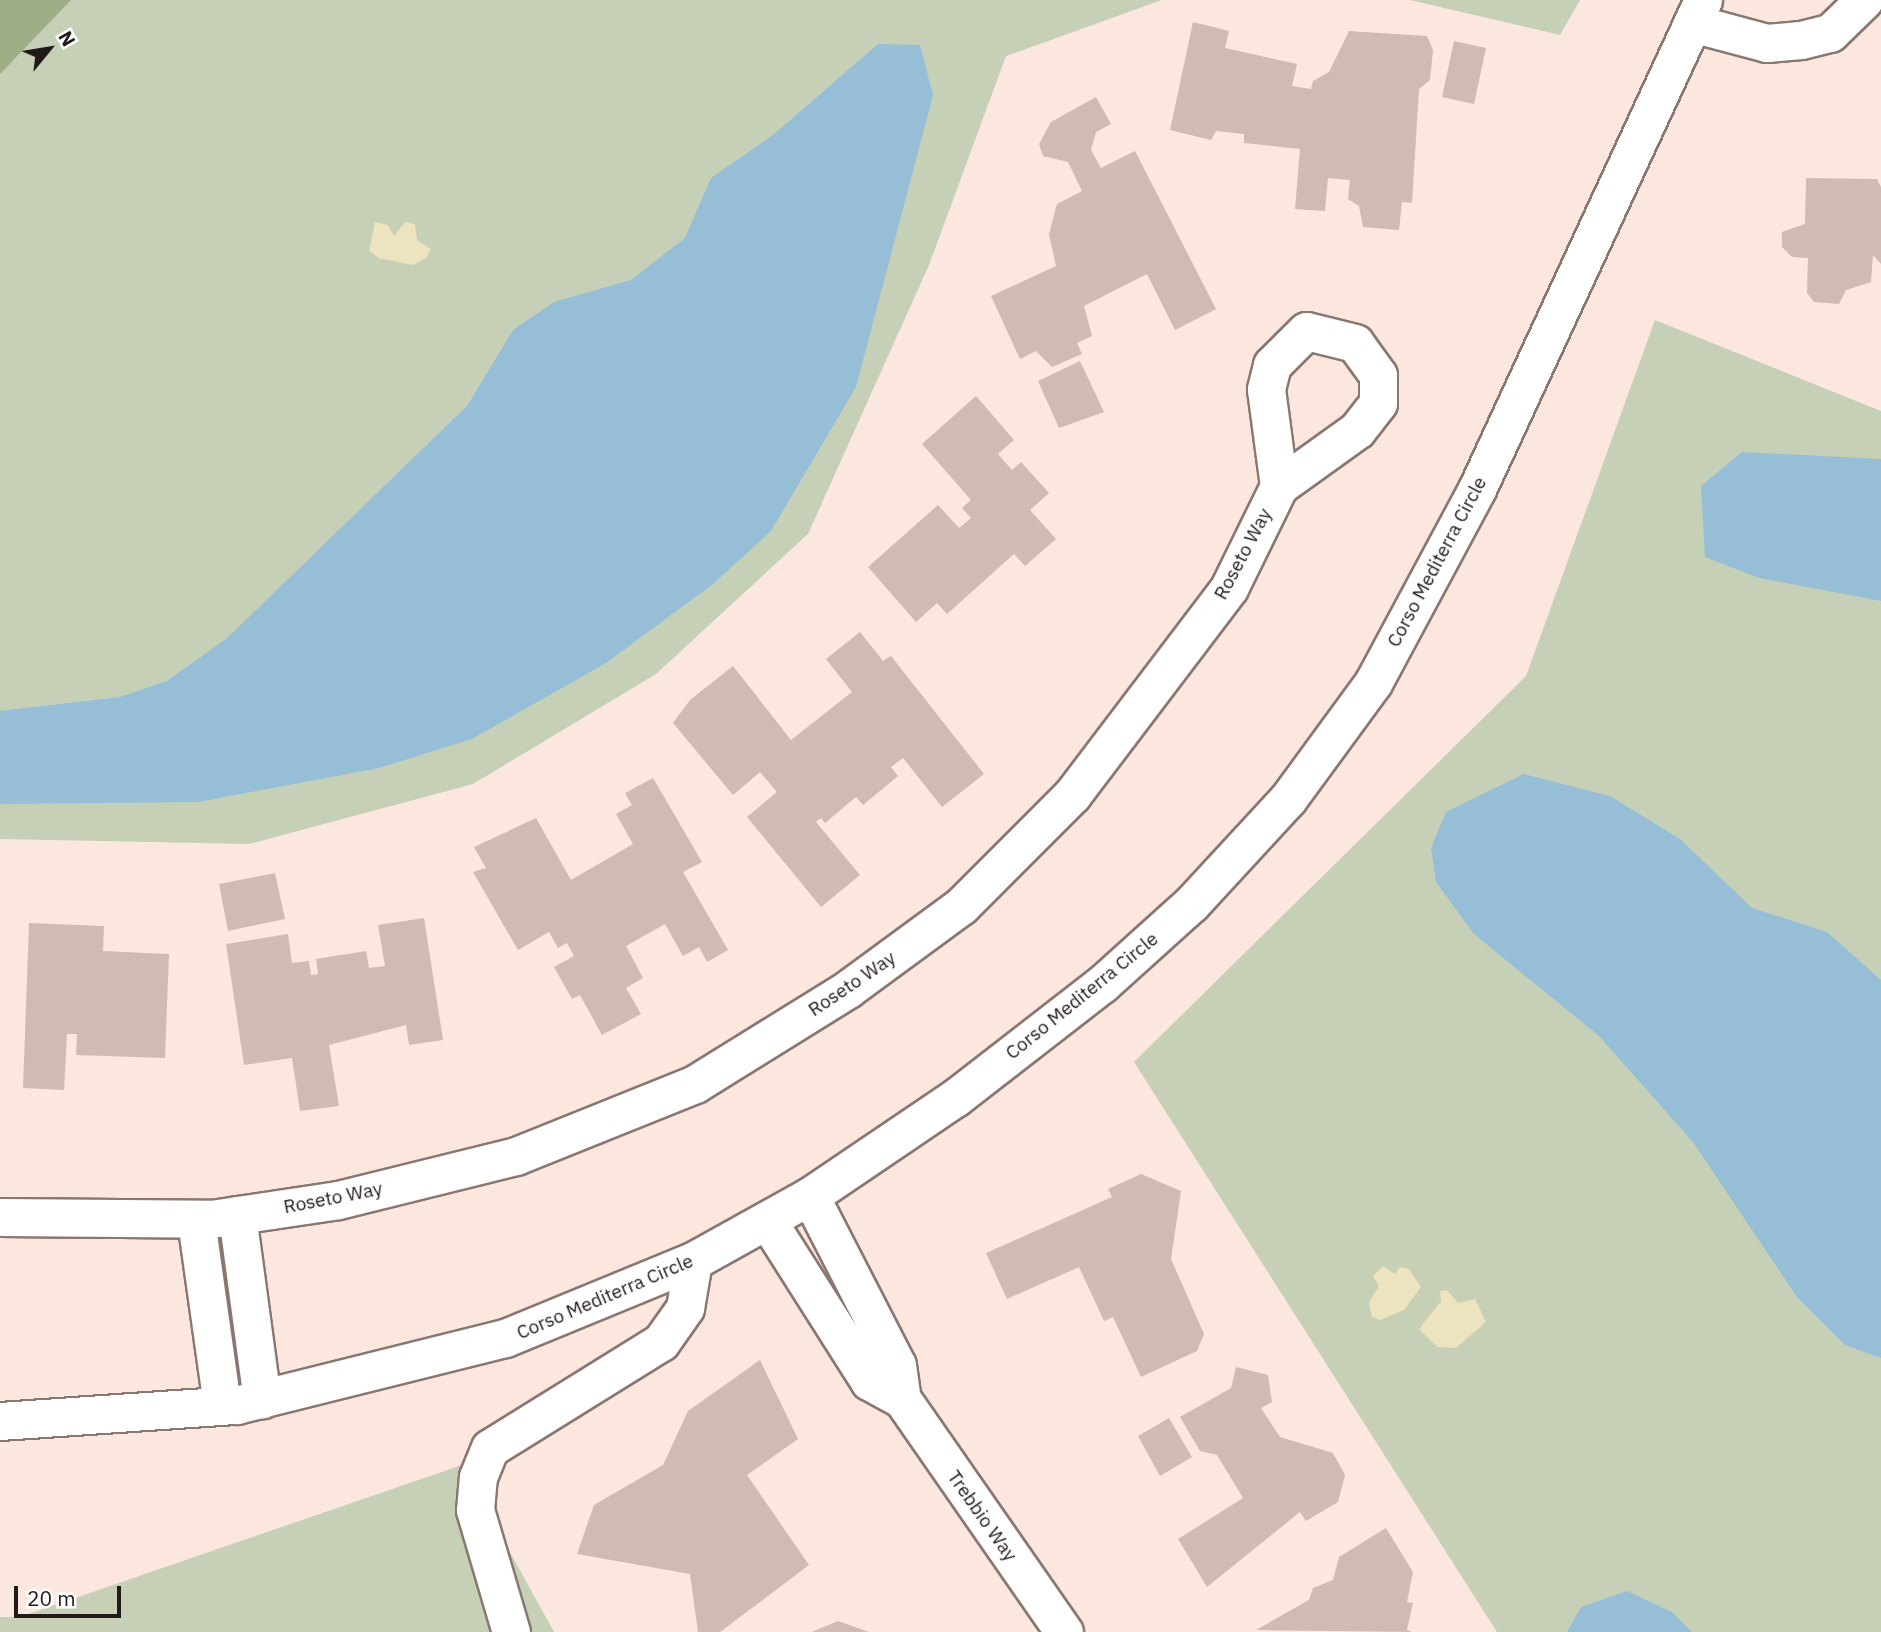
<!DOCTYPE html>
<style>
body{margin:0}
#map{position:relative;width:1881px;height:1632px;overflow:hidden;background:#fce7df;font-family:"IBM Plex Sans",sans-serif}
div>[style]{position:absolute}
.green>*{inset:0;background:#c6d0b7}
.forest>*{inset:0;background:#a0ae87}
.sand>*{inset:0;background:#ede3be}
.water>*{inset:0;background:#96bed7}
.building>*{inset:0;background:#cfbab4}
.roads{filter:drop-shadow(2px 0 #897770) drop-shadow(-2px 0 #897770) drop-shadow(0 2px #897770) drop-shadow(0 -2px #897770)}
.minor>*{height:37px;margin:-18.5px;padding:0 18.5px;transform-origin:18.5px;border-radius:18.5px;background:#fff}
span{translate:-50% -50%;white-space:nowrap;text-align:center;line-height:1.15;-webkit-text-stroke:6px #fff;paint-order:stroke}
.street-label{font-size:19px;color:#221a18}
.north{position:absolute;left:14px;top:14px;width:70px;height:70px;-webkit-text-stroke:5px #fff;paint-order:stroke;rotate:60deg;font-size:19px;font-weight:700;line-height:28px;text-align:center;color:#221a18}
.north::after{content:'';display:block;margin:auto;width:24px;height:32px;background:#221a18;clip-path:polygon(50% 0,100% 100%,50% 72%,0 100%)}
.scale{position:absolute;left:14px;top:1586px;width:107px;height:32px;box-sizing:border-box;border:4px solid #221a18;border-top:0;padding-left:9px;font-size:21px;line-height:24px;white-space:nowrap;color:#221a18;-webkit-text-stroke:5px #fff;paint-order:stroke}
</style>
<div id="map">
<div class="green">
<i style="clip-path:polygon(0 0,1162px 0,1006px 56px,929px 265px,808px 534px,656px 674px,473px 784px,249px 844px,0 839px)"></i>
<i style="clip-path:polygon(1410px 0,1580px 0,1560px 35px)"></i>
<i style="clip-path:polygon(1655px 320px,1881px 411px,1881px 1632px,1497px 1632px,1134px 1062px,1526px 676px)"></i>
<i style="clip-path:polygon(462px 1465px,554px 1632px,0 1632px,0 1617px,20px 1617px)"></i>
</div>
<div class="forest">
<i style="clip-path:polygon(0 0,71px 0,0 74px)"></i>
</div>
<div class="sand">
<i style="clip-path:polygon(375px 222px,388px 225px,394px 236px,405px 222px,415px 224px,417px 240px,431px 249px,426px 258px,413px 265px,379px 258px,369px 251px)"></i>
<i style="clip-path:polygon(1383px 1266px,1395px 1274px,1400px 1267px,1409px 1269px,1421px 1287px,1404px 1310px,1380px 1320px,1372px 1317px,1369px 1302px,1379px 1286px,1373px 1276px)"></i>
<i style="clip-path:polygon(1447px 1290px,1458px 1303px,1475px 1299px,1486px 1322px,1456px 1348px,1437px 1347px,1419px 1329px,1441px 1301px,1440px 1291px)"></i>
</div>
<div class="water">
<i style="clip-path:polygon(878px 44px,920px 45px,933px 95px,856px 387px,771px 531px,713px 584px,606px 663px,472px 739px,379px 768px,198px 802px,0 804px,0 711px,120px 697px,167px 681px,226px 639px,467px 406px,513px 330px,554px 302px,631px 280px,685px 238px,711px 178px,773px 135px)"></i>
<i style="clip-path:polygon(1742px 452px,1881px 459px,1881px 601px,1759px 578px,1705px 557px,1701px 486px)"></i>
<i style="clip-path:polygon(1524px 774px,1610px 796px,1680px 839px,1752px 908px,1827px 932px,1881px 980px,1881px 1358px,1845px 1345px,1797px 1297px,1693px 1142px,1599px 1036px,1474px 934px,1436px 882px,1431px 848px,1446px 812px)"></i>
<i style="clip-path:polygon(1627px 1591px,1672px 1612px,1692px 1632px,1567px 1632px,1581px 1607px)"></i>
</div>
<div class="building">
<i style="clip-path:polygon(1193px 22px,1229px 31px,1225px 48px,1297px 64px,1292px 86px,1311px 89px,1313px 81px,1329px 72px,1349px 31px,1427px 36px,1433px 50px,1430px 80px,1419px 89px,1412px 203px,1402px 202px,1399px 230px,1363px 227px,1359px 206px,1348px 199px,1350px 180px,1328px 178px,1325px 211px,1295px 209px,1300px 149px,1244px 143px,1244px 134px,1216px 131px,1211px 140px,1170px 130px)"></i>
<i style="clip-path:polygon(1454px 41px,1486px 48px,1474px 104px,1442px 97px)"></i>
<i style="clip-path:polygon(1096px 97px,1111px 124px,1096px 132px,1091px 150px,1101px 168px,1135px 151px,1216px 309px,1175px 330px,1147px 274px,1084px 306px,1092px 336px,1077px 343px,1082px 354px,1052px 367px,1036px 351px,1020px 359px,991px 296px,1056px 266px,1049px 234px,1057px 204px,1082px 191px,1068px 162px,1043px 156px,1039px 144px,1051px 122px)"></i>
<i style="clip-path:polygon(1806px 178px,1877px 179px,1881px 187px,1881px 264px,1873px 255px,1871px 282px,1846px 290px,1839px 304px,1814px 302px,1807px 293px,1808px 258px,1792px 257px,1782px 247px,1782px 232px,1805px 224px)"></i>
<i style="clip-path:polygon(1080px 361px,1104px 412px,1059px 428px,1038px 381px)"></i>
<i style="clip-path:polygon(976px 396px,1014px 440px,998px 454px,1012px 470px,1021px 462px,1049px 493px,1030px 510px,1056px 539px,1025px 566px,1014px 554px,947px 614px,937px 603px,916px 622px,868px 567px,938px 505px,959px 528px,971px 518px,962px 508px,971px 500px,922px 444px)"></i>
<i style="clip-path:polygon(860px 632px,883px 661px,891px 656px,984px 774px,942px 807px,903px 758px,891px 767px,898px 776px,863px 805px,856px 797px,825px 823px,821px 818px,816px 822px,860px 875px,821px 907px,747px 817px,777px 792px,760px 772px,733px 795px,673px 723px,690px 700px,733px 666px,791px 740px,852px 692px,826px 659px)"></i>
<i style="clip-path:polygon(653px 778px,702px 862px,683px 872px,728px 950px,707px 962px,699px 947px,683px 956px,665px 924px,626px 946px,643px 978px,626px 988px,641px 1014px,602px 1035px,580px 995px,572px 999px,554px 967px,574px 956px,567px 943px,558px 948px,549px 932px,518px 950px,473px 872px,486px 868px,474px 847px,536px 818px,571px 880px,633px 844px,616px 814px,632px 805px,625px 793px)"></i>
<i style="clip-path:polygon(275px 873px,285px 919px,228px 931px,219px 884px)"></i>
<i style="clip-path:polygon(424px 918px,443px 1040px,409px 1045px,406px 1025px,329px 1045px,339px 1106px,300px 1111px,292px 1058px,244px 1065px,226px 944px,288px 934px,292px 963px,309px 961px,311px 975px,318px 974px,316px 959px,366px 951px,369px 968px,385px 966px,378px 925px)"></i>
<i style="clip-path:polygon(29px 923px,104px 926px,103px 951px,169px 954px,165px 1058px,76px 1055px,77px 1034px,67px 1034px,64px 1090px,23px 1088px)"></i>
<i style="clip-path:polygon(1141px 1174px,1181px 1191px,1171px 1259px,1204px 1334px,1197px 1351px,1141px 1377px,1113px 1317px,1104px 1321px,1079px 1267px,1007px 1299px,986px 1253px,1112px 1197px,1108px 1189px)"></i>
<i style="clip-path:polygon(760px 1360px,798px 1439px,747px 1475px,809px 1565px,720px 1632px,698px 1632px,690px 1574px,577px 1554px,594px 1505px,663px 1465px,688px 1411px)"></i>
<i style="clip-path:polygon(1236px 1367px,1268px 1375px,1272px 1402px,1261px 1408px,1280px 1437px,1333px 1453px,1345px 1475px,1338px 1502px,1306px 1521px,1300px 1512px,1207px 1587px,1178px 1539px,1243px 1498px,1217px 1455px,1200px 1451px,1180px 1417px,1231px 1388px)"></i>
<i style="clip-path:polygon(1169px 1418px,1192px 1457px,1160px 1476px,1138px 1436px)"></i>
<i style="clip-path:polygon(1386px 1528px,1413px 1572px,1407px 1602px,1413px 1603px,1407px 1630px,1412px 1632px,1256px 1630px,1309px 1600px,1313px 1588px,1333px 1580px,1339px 1557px)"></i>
<i style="clip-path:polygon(838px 1621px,869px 1632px,812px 1632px)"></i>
</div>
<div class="roads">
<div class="minor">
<i style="left:1692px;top:23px;width:78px;rotate:14.9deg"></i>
<i style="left:1767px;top:43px;width:34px;rotate:-5deg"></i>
<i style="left:1801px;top:40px;width:30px;rotate:-14deg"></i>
<i style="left:1830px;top:33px;width:47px;rotate:-44.1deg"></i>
<i style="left:810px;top:1196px;width:190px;rotate:62.8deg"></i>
<i style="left:897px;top:1365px;width:34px;rotate:82deg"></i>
<i style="left:902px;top:1399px;width:284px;rotate:55.2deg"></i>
<i style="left:237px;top:1215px;width:186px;rotate:82.3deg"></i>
<i style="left:0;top:1217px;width:211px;rotate:0.5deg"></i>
<i style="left:211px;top:1219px;width:128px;rotate:-8.5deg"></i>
<i style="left:338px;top:1200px;width:183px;rotate:-13.9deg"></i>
<i style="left:516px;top:1156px;width:193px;rotate:-21.9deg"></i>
<i style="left:695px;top:1084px;width:180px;rotate:-31.8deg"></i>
<i style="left:848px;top:989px;width:140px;rotate:-36.3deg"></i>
<i style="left:961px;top:906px;width:157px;rotate:-45deg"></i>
<i style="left:1072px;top:795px;width:260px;rotate:-52.8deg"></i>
<i style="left:1229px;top:588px;width:114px;rotate:-63.9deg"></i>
<i style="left:1279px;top:486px;width:96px;rotate:-35.7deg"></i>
<i style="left:1357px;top:430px;width:34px;rotate:-52deg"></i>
<i style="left:1378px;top:403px;width:28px;rotate:-90deg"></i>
<i style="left:1378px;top:375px;width:39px;rotate:-126deg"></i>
<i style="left:1355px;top:343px;width:50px;rotate:-166.2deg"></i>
<i style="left:1306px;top:331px;width:48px;rotate:135deg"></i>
<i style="left:1272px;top:365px;width:25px;rotate:104deg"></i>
<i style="left:1266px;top:389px;width:98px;rotate:82.4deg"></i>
<i style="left:196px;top:1220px;width:187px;rotate:82deg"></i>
<i style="left:767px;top:1220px;width:191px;rotate:57.6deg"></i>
<i style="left:869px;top:1381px;width:38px;rotate:29deg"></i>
<i style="left:0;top:1421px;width:237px;rotate:-3.9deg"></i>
<i style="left:236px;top:1405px;width:277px;rotate:-14deg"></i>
<i style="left:505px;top:1338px;width:203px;rotate:-22.3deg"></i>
<i style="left:693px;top:1261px;width:134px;rotate:-29.1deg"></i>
<i style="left:810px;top:1196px;width:175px;rotate:-34.1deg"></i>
<i style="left:955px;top:1098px;width:186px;rotate:-37.8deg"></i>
<i style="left:1102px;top:984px;width:120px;rotate:-42deg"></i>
<i style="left:1191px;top:904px;width:143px;rotate:-47.3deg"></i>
<i style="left:1288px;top:799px;width:144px;rotate:-53.8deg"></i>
<i style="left:1373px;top:683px;width:220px;rotate:-61.8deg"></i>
<i style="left:1477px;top:489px;width:539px;rotate:-65.2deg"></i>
<i style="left:511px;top:1632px;width:127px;rotate:-106.4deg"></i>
<i style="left:475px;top:1510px;width:33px;rotate:-85deg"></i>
<i style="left:478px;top:1477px;width:31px;rotate:-68deg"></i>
<i style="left:490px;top:1448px;width:201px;rotate:-31.8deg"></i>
<i style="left:661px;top:1342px;width:42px;rotate:-54.8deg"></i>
<i style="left:685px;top:1308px;width:48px;rotate:-80.3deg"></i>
</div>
</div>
<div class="street-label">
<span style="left:1243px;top:554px;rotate:-62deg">Roseto Way</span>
<span style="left:1437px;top:562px;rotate:-62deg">Corso Mediterra Circle</span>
<span style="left:852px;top:984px;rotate:-34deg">Roseto Way</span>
<span style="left:1082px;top:996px;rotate:-39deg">Corso Mediterra Circle</span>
<span style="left:333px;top:1198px;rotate:-11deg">Roseto Way</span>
<span style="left:605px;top:1297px;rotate:-23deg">Corso Mediterra Circle</span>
<span style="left:982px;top:1516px;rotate:55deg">Trebbio Way</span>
</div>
<div class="north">N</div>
<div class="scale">20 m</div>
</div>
